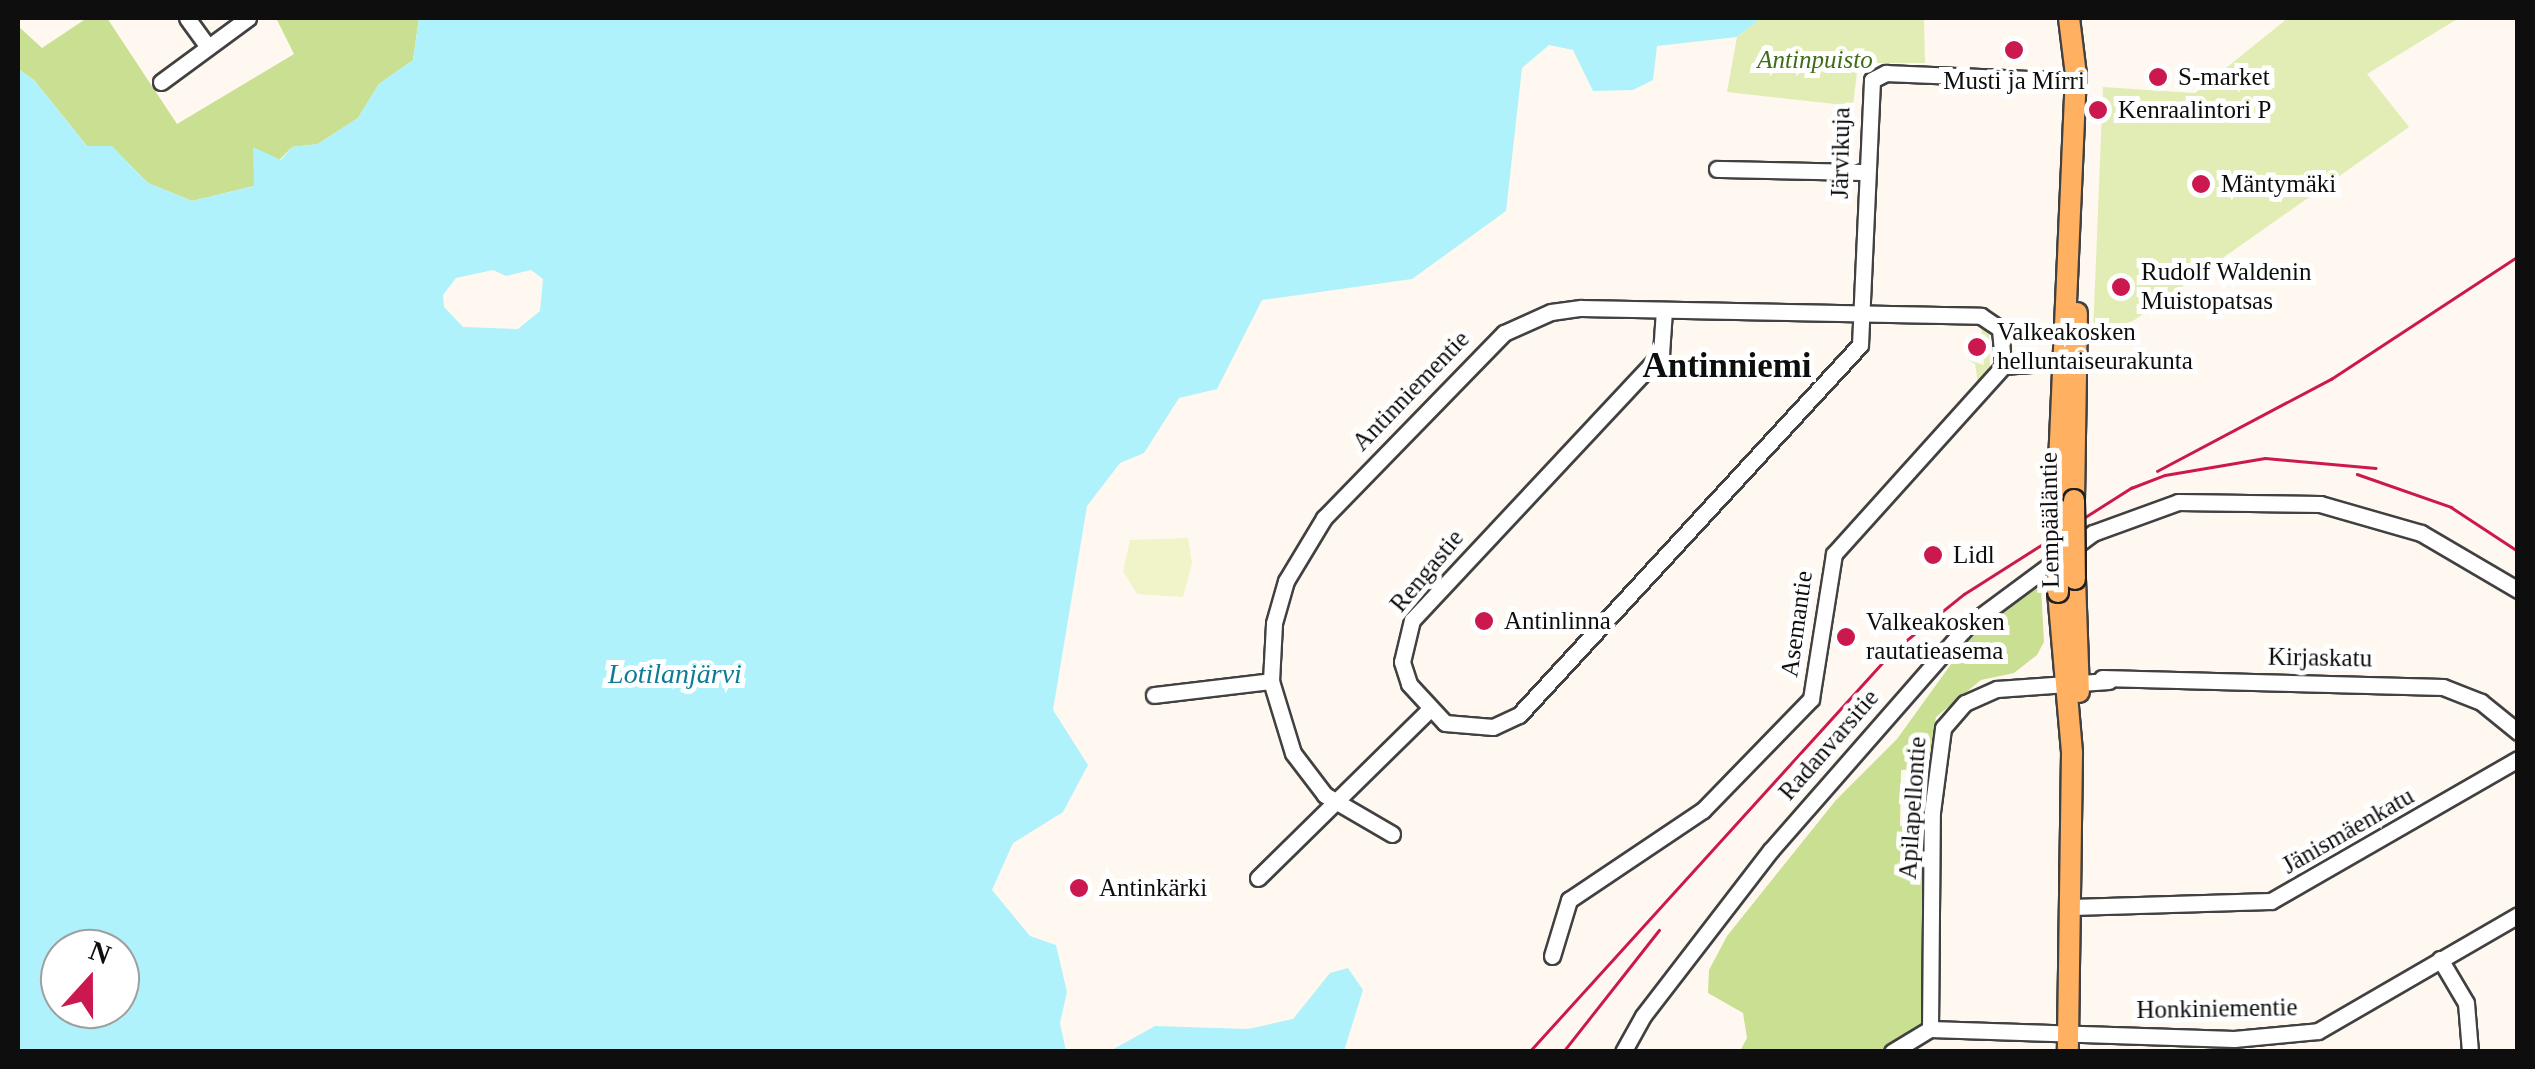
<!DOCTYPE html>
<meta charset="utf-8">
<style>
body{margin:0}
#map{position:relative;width:2535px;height:1069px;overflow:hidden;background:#fff8f0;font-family:Georgia,serif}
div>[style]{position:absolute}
.green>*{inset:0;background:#e1edb5}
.forest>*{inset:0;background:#c9e093}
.pitch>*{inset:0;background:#f0f4c8}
.water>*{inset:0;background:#aff2fb}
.roads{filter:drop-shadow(2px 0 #414141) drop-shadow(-2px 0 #414141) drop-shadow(0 2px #414141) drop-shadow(0 -2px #414141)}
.minor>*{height:15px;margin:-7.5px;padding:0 7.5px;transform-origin:7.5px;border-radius:7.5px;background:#fff}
.major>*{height:20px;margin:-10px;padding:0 10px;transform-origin:10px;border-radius:10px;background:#ffb060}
.rail>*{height:2.5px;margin:-1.25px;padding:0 1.25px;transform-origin:1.25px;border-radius:1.25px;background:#cb194f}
.bridges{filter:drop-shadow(2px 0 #1f1f1f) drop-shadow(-2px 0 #1f1f1f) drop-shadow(0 2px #1f1f1f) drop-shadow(0 -2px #1f1f1f)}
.major-bridge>*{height:20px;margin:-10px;padding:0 10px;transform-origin:10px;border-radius:10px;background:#ffb060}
.dots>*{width:28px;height:28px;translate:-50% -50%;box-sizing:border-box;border:5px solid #fff;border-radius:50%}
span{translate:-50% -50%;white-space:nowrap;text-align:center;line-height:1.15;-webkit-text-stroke:10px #fff;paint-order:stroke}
.park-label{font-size:25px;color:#3f6c18;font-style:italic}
.poi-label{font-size:25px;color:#0e0e0e}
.left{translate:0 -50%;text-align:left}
.street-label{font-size:25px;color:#0e0e0e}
.water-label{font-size:28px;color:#0d7b95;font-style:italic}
.district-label{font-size:35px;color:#0e0e0e;font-weight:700}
.frame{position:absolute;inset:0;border:20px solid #0e0e0e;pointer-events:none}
.north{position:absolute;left:40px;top:929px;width:100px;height:100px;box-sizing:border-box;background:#fff;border:2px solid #9f9f9f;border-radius:50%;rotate:21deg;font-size:28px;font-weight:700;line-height:40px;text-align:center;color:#0e0e0e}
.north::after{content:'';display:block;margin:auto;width:35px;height:45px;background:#cb194f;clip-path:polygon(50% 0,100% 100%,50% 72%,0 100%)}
</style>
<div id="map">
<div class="green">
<i style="clip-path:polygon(1761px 18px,1924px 18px,1925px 63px,1858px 63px,1853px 106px,1727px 92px,1737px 37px)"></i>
<i style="clip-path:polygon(2288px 18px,2459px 18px,2367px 74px,2409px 127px,2133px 321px,2093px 333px,2103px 87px,2195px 93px)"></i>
<i style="clip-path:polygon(1943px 320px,1983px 322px,1989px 330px,1990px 366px,1978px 383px,1975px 364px,1968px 360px,1984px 365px,1981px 325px)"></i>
</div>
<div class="forest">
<i style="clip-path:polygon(87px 18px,107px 18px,177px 124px,294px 54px,276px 18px,419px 18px,413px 60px,379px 84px,358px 118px,318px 144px,292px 147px,254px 186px,192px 201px,148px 183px,112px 147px,87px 146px,34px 80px,18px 69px,18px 26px,42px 48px)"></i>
<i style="clip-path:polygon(2041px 586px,2044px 642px,2037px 655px,2014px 673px,1981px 680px,1936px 717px,1927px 769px,1901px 770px,1900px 826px,1926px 828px,1923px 1026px,1886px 1051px,1740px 1051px,1747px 1038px,1743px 1013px,1708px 993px,1709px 970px,1727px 936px,1836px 800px,1897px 739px,1980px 624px)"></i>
</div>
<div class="pitch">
<i style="clip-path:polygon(1188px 538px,1192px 563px,1183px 597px,1137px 594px,1123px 571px,1130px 540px)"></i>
</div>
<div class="water">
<i style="clip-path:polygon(evenodd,419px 18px,1761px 18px,1737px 37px,1657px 46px,1653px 80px,1633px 90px,1593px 91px,1573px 50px,1549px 45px,1522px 68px,1506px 211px,1412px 279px,1262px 300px,1217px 389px,1179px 398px,1144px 453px,1120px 463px,1087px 506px,1053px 710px,1088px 765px,1063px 812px,1013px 843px,992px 890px,1030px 936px,1056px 945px,1067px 992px,1060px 1023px,1066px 1051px,18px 1051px,18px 69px,34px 80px,87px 146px,112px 146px,148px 183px,192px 201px,254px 186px,253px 147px,281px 160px,292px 147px,318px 144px,358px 118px,379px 84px,413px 60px,419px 18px,493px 270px,506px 276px,531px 270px,543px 279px,540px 311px,518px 329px,463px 327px,444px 307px,443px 295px,456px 278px,493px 270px,419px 18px,60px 949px,120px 949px,120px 1009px,60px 1009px,60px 949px)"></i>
<i style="clip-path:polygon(1348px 968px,1363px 990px,1344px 1051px,1110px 1051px,1155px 1026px,1248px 1029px,1293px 1019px,1330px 973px)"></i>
</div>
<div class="roads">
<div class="minor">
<i style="left:187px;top:18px;width:34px;rotate:54deg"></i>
<i style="left:161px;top:82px;width:108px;rotate:-36.3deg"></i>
<i style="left:1717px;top:169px;width:148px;rotate:1.2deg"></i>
<i style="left:1664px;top:310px;width:44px;rotate:93.9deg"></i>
<i style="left:1661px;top:354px;width:364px;rotate:133.1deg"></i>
<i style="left:1412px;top:620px;width:43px;rotate:103.4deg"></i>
<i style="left:1402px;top:662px;width:23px;rotate:72deg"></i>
<i style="left:1409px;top:684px;width:53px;rotate:47.3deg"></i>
<i style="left:1445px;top:723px;width:48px;rotate:4.8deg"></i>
<i style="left:1493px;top:727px;width:29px;rotate:-25deg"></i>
<i style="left:1519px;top:715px;width:503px;rotate:-47.34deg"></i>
<i style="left:1860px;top:345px;width:265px;rotate:-87.4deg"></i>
<i style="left:1872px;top:80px;width:16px;rotate:-27deg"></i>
<i style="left:1886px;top:73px;width:190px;rotate:2.4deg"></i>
<i style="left:2003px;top:366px;width:71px;rotate:-4deg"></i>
<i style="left:2102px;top:678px;width:341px;rotate:1.5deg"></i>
<i style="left:2443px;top:687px;width:41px;rotate:21.5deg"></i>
<i style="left:2481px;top:702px;width:48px;rotate:39deg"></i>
<i style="left:1154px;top:695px;width:118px;rotate:-6.8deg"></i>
<i style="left:1392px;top:834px;width:78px;rotate:-149.8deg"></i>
<i style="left:1325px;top:795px;width:53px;rotate:-127.3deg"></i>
<i style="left:1293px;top:753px;width:75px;rotate:-107deg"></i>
<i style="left:1271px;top:681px;width:58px;rotate:-87deg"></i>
<i style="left:1274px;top:623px;width:44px;rotate:-74.1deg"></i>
<i style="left:1286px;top:581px;width:74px;rotate:-58.9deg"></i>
<i style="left:1324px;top:518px;width:258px;rotate:-45.8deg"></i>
<i style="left:1504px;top:333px;width:51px;rotate:-24.1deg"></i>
<i style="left:1551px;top:312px;width:30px;rotate:-8deg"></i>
<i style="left:1581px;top:308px;width:400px;rotate:1.1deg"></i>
<i style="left:1981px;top:316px;width:23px;rotate:34deg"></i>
<i style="left:2000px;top:329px;width:37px;rotate:85deg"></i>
<i style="left:1258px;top:878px;width:238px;rotate:-44.5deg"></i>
<i style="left:2071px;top:907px;width:200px;rotate:-1.7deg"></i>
<i style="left:2271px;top:901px;width:285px;rotate:-29.9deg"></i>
<i style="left:1552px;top:956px;width:59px;rotate:-73.1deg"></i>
<i style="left:1569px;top:900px;width:161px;rotate:-33.9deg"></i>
<i style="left:1703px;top:810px;width:155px;rotate:-45.8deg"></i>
<i style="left:1811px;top:699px;width:147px;rotate:-81deg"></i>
<i style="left:1834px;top:554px;width:253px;rotate:-48deg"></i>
<i style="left:2440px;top:959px;width:51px;rotate:59.4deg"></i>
<i style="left:2466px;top:1003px;width:49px;rotate:85.3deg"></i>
<i style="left:1930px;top:1029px;width:217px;rotate:-89.5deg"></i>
<i style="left:1932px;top:812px;width:85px;rotate:-82.5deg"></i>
<i style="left:1943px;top:728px;width:33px;rotate:-49deg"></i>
<i style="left:1965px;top:703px;width:35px;rotate:-24deg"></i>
<i style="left:1997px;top:689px;width:112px;rotate:-4.1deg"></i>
<i style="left:1623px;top:1052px;width:41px;rotate:-60.9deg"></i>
<i style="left:1643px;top:1016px;width:210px;rotate:-52.4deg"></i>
<i style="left:1771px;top:850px;width:296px;rotate:-48.8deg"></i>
<i style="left:1966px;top:627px;width:158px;rotate:-36.5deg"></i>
<i style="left:2093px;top:533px;width:90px;rotate:-20deg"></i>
<i style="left:2178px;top:502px;width:142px;rotate:0.8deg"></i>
<i style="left:2320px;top:504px;width:105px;rotate:16deg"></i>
<i style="left:2421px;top:533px;width:113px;rotate:30.4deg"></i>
<i style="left:1892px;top:1052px;width:44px;rotate:-31.2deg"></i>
<i style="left:1930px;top:1029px;width:304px;rotate:1.9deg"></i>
<i style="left:2234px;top:1039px;width:84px;rotate:-5.4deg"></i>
<i style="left:2318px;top:1031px;width:231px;rotate:-30.1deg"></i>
</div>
<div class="major">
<i style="left:2074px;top:500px;width:187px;rotate:-89.1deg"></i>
<i style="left:2057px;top:509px;width:434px;rotate:-87.5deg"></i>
<i style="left:2076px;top:75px;width:57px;rotate:-97deg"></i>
<i style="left:2075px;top:579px;width:113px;rotate:88deg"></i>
<i style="left:2058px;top:592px;width:162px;rotate:85deg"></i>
<i style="left:2072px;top:753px;width:299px;rotate:90.8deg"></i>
</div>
</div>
<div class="rail">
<i style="left:2157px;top:471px;width:197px;rotate:-27.9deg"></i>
<i style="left:2331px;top:379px;width:224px;rotate:-33.3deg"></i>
<i style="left:2357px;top:474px;width:100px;rotate:19.3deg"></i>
<i style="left:2451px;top:507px;width:80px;rotate:33.3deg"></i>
<i style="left:1529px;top:1052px;width:540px;rotate:-47.78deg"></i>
<i style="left:1892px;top:652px;width:92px;rotate:-38.9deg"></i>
<i style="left:1964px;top:594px;width:198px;rotate:-32.4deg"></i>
<i style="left:2131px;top:488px;width:36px;rotate:-21deg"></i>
<i style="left:2165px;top:475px;width:101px;rotate:-9.6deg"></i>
<i style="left:2265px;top:458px;width:111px;rotate:5.1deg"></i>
<i style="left:1563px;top:1052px;width:155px;rotate:-51.8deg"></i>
</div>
<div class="bridges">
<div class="major-bridge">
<i style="left:2074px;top:500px;width:79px;rotate:89.3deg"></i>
<i style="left:2057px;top:509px;width:83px;rotate:89.3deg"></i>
</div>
</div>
<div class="dots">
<i style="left:2014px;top:50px;background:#cb194f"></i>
<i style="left:2158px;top:77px;background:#cb194f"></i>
<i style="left:2098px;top:110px;background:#cb194f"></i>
<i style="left:2201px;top:184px;background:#cb194f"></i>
<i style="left:2121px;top:287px;background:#cb194f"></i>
<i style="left:1977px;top:347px;background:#cb194f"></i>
<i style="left:1933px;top:555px;background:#cb194f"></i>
<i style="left:1484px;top:621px;background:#cb194f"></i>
<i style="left:1846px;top:637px;background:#cb194f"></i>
<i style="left:1079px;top:888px;background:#cb194f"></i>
</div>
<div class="park-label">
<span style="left:1815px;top:60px">Antinpuisto</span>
</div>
<div class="poi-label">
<span class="left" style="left:2178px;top:77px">S-market</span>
<span style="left:2014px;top:81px">Musti ja Mirri</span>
<span class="left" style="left:2118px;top:110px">Kenraalintori P</span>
<span class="left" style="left:2221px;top:184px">Mäntymäki</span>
<span class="left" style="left:2141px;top:287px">Rudolf Waldenin<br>Muistopatsas</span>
<span class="left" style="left:1997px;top:347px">Valkeakosken<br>helluntaiseurakunta</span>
<span class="left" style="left:1953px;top:555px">Lidl</span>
<span class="left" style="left:1504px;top:621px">Antinlinna</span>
<span class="left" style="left:1866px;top:637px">Valkeakosken<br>rautatieasema</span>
<span class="left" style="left:1099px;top:888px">Antinkärki</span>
</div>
<div class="street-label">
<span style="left:1841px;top:153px;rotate:-89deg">Järvikuja</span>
<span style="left:1411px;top:391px;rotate:-46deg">Antinniementie</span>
<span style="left:2050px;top:520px;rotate:-91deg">Lempääläntie</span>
<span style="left:1427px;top:571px;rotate:-50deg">Rengastie</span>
<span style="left:1797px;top:624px;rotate:-82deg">Asemantie</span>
<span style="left:2320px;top:658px;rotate:1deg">Kirjaskatu</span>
<span style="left:1829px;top:745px;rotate:-49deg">Radanvarsitie</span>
<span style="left:1913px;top:808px;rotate:-86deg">Apilapellontie</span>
<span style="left:2348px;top:831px;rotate:-30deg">Jänismäenkatu</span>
<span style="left:2217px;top:1009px;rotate:-1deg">Honkiniementie</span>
</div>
<div class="water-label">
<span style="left:675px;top:674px">Lotilanjärvi</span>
</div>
<div class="district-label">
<span style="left:1727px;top:366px">Antinniemi</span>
</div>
<div class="frame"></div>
<div class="north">N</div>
</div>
